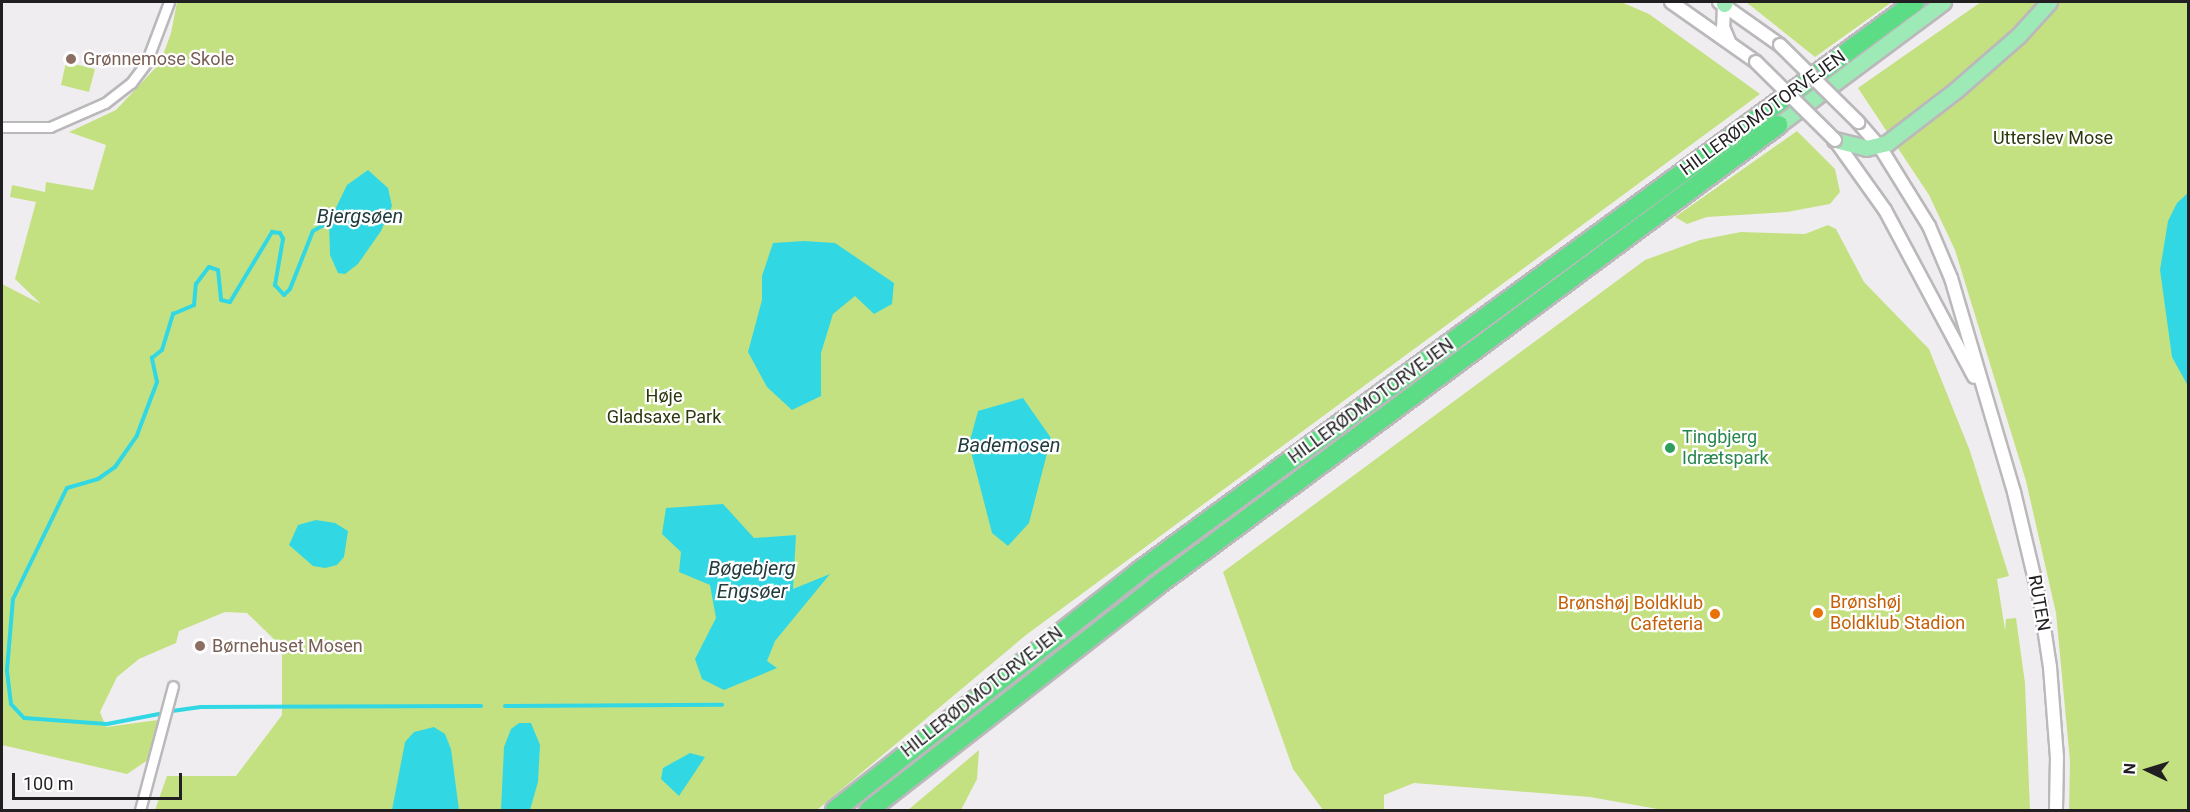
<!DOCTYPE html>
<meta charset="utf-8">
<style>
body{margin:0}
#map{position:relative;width:2190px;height:812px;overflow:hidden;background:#f0edf0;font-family:Roboto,sans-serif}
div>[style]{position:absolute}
.green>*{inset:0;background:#c4e182}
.water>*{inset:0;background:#31d8e3}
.stream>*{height:4px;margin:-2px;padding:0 2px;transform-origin:2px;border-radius:2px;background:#31d8e3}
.roads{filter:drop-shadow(2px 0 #bbb8bb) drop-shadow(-2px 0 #bbb8bb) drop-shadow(0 2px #bbb8bb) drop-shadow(0 -2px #bbb8bb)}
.minor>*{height:9px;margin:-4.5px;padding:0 4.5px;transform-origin:4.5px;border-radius:4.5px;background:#fff}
.tertiary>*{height:12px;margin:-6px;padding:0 6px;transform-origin:6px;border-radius:6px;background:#fff}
.primary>*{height:15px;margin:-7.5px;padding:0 7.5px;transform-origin:7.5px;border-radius:7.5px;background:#9deab6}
.motorway>*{height:18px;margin:-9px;padding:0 9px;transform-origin:9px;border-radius:9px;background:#5bdc85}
.bridges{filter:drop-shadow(2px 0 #bbb8bb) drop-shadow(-2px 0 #bbb8bb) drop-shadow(0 2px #bbb8bb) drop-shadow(0 -2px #bbb8bb)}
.tertiary-bridge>*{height:12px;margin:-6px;padding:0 6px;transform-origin:6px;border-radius:6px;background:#fff}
.dots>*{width:16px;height:16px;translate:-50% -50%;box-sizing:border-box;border:3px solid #fff;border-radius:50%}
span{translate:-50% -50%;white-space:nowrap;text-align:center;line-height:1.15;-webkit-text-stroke:4.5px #fff;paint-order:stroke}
.education-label{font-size:18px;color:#785e54}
.left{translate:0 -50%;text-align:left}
.street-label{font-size:18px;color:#211f21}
.park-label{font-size:18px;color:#2c370e}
.leisure-label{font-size:18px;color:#27864d}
.food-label{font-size:18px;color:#c56008}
.right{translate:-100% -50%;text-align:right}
.water-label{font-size:20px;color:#233d3f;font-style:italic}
.frame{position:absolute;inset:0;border:3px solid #211f21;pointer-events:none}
.north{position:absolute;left:2118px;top:740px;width:60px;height:60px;-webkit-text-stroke:4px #fff;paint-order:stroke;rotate:274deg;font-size:16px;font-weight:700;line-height:24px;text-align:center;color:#211f21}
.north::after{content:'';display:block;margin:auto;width:21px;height:27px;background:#211f21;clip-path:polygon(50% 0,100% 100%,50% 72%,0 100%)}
.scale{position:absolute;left:12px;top:773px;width:170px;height:27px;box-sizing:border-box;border:3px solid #211f21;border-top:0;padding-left:8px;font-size:18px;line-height:21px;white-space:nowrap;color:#211f21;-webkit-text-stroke:4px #fff;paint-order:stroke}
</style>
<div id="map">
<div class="green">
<i style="clip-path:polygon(177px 2px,1621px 2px,1649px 14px,1760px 94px,1026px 635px,817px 810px,155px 810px,167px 776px,236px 776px,282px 715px,282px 647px,247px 613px,225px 612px,179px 631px,176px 643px,139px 659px,117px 677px,100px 712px,106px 727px,158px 720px,148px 760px,127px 774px,2px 745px,2px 284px,41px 304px,15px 279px,36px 202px,10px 197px,12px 185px,45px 192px,46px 182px,93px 190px,106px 145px,69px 132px,116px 110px,160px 63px,171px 33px)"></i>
<i style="clip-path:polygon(1746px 2px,1892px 2px,1815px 57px)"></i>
<i style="clip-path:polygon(1981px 2px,2188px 2px,2188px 810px,2069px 810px,2070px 761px,2056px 613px,2026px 481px,1955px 250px,1929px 195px,1858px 88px)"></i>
<i style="clip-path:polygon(66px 62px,95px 69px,89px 92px,61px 85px)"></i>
<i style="clip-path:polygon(1797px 131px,1835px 169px,1840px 192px,1830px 204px,1787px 212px,1707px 217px,1687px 224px,1675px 217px)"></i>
<i style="clip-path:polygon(1828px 225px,1836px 229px,1864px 282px,1929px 349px,1970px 451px,2009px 576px,1997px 579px,2005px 630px,2006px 619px,2016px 618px,2025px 683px,2030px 810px,1663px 810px,1590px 797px,1414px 783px,1384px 795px,1384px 810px,1323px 810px,1293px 769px,1223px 572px,1645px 260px,1700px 240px,1741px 232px,1805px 234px)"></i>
<i style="clip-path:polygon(979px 750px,977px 779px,961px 810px,908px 810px)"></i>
</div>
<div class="water">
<i style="clip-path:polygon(368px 170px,388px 188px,392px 206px,381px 231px,358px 264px,345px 274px,338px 273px,330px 255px,329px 222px,347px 185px)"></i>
<i style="clip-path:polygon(2188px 193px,2187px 344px,2188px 386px,2172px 357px,2160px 270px,2168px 221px,2177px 203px)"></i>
<i style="clip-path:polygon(804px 241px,835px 243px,894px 283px,892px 304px,874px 314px,855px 296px,833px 314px,821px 353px,821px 396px,792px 410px,767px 387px,748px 352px,762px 300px,762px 276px,773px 243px)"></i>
<i style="clip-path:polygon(1023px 398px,1051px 438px,1029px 523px,1008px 546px,992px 533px,969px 444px,978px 411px)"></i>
<i style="clip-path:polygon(723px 504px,754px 538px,796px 535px,793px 589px,830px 574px,775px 641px,767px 661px,777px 668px,724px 690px,702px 679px,695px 659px,716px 618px,710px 585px,679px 572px,681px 552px,662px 534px,666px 508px)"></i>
<i style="clip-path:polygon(316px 520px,335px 523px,348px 531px,344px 557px,337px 565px,325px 568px,313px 566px,289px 545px,298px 525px)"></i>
<i style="clip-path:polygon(519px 723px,531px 723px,540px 745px,538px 782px,530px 810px,501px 810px,504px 747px,511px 729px)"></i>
<i style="clip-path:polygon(434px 727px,445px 734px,451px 749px,459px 810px,392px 810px,405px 742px,414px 732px)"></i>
<i style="clip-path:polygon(690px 753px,705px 757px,679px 796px,661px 779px,663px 768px)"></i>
</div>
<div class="stream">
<i style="left:505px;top:706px;width:217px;rotate:-0.3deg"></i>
<i style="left:172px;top:711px;width:29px;rotate:-8deg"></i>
<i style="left:201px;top:707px;width:280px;rotate:-0.2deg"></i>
<i style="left:159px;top:714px;width:53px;rotate:169.1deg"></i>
<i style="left:107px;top:724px;width:83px;rotate:-175.9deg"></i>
<i style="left:24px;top:718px;width:19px;rotate:-133deg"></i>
<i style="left:11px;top:704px;width:34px;rotate:-97deg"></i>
<i style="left:7px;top:670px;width:71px;rotate:-85.2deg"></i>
<i style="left:13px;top:599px;width:123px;rotate:-64.1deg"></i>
<i style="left:67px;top:488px;width:32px;rotate:-16deg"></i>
<i style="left:98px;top:479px;width:21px;rotate:-35deg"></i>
<i style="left:115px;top:467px;width:39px;rotate:-55deg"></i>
<i style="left:137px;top:435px;width:57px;rotate:-69.3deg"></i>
<i style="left:157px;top:382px;width:25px;rotate:-102deg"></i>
<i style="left:152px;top:358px;width:13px;rotate:-39deg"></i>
<i style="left:162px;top:350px;width:38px;rotate:-73deg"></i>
<i style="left:173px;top:314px;width:23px;rotate:-23deg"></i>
<i style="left:194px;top:305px;width:21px;rotate:-85deg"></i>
<i style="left:196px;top:284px;width:21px;rotate:-53deg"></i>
<i style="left:209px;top:267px;width:9px;rotate:18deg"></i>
<i style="left:218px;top:270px;width:30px;rotate:84deg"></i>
<i style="left:221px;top:300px;width:9px;rotate:13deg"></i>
<i style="left:230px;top:302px;width:82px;rotate:-59deg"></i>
<i style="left:272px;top:232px;width:8px;rotate:7deg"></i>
<i style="left:280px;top:233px;width:7px;rotate:63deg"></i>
<i style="left:283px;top:239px;width:47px;rotate:99.9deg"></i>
<i style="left:275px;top:285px;width:13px;rotate:48deg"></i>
<i style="left:284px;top:295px;width:8px;rotate:-45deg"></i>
<i style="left:290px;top:289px;width:62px;rotate:-68.4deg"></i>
<i style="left:313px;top:231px;width:18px;rotate:-29deg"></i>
</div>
<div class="roads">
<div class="minor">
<i style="left:2px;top:127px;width:48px"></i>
<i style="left:50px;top:127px;width:60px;rotate:-23.6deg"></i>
<i style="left:105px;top:103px;width:33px;rotate:-38deg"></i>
<i style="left:131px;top:83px;width:25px;rotate:-53deg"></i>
<i style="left:146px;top:63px;width:65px;rotate:-69.3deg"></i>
<i style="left:140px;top:810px;width:128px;rotate:-75.1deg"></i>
</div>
<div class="tertiary">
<i style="left:1671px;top:2px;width:104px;rotate:35.2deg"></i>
<i style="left:1719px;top:2px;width:75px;rotate:35.2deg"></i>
<i style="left:1724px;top:4px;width:23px;rotate:92deg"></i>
<i style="left:1723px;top:27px;width:15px;rotate:67deg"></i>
<i style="left:1858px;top:122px;width:33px;rotate:49deg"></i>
<i style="left:1880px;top:147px;width:93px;rotate:58.2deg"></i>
<i style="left:1929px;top:226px;width:56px;rotate:67.1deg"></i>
<i style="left:1951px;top:278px;width:223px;rotate:73.6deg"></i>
<i style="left:2014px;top:492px;width:112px;rotate:76.6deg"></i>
<i style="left:2040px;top:601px;width:67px;rotate:81.4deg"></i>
<i style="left:2050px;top:667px;width:90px;rotate:85.6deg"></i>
<i style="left:2057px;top:757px;width:53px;rotate:91.1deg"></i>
<i style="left:1835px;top:140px;width:86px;rotate:54.5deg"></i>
<i style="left:1885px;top:210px;width:189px;rotate:61.9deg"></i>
</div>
<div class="primary">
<i style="left:1724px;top:4px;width:2px;rotate:-63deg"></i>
<i style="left:1778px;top:125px;width:206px;rotate:-36.7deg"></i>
<i style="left:1835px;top:140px;width:32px;rotate:14deg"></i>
<i style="left:1866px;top:148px;width:22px;rotate:-13deg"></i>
<i style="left:1887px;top:143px;width:87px;rotate:-37.5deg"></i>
<i style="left:1956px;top:90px;width:82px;rotate:-41.1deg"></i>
<i style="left:2018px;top:36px;width:46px;rotate:-47.6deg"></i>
</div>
<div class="motorway">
<i style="left:835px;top:810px;width:385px;rotate:-38.1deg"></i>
<i style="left:1138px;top:572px;width:964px;rotate:-36.26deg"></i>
<i style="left:869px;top:810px;width:363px;rotate:-37.9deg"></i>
<i style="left:1155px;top:587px;width:776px;rotate:-36.56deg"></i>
</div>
</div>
<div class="bridges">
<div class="tertiary-bridge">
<i style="left:1780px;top:45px;width:110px;rotate:44.6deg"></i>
<i style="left:1756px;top:62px;width:111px;rotate:44.6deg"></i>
</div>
</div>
<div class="dots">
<i style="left:71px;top:59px;background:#8d6e63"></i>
<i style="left:1670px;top:448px;background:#2e9e5b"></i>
<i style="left:1818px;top:613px;background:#e8710a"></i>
<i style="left:1715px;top:614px;background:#e8710a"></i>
<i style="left:200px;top:646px;background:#8d6e63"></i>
</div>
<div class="education-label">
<span class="left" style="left:83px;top:59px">Grønnemose Skole</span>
<span class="left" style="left:212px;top:646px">Børnehuset Mosen</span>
</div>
<div class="street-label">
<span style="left:1763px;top:113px;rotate:-36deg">HILLERØDMOTORVEJEN</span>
<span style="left:1371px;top:401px;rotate:-36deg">HILLERØDMOTORVEJEN</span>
<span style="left:2039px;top:603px;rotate:80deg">RUTEN</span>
<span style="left:982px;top:692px;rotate:-38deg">HILLERØDMOTORVEJEN</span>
</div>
<div class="park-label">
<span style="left:2053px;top:138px">Utterslev Mose</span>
<span style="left:664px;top:407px">Høje<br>Gladsaxe Park</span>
</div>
<div class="leisure-label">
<span class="left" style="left:1682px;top:448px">Tingbjerg<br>Idrætspark</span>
</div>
<div class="food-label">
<span class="left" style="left:1830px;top:613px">Brønshøj<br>Boldklub Stadion</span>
<span class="right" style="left:1703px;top:614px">Brønshøj Boldklub<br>Cafeteria</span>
</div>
<div class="water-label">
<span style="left:360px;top:216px">Bjergsøen</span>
<span style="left:1009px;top:445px">Bademosen</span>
<span style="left:752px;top:580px">Bøgebjerg<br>Engsøer</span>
</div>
<div class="frame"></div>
<div class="north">N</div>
<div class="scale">100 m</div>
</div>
